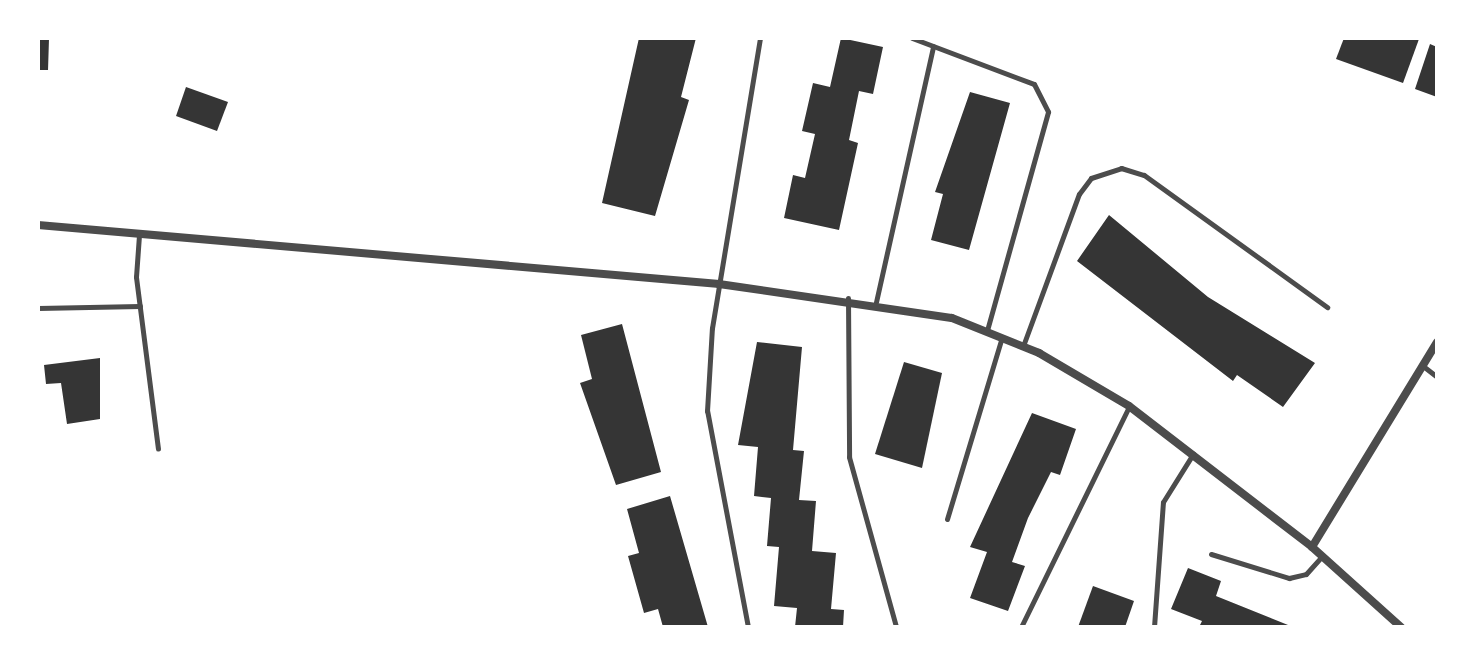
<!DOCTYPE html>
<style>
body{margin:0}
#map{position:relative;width:1475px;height:665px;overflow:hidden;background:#fff;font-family:"Libre Baskerville",serif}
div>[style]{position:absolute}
.building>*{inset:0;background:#353535}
.service>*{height:5px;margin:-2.5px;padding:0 2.5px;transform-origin:2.5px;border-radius:2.5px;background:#4c4c4c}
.minor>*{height:8px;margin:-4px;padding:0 4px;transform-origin:4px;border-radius:4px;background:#4c4c4c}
span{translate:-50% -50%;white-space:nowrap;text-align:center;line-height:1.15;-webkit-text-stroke:6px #fff;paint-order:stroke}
.frame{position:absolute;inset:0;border:40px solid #fff;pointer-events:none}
</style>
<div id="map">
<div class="building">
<i style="clip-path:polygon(38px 38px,49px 38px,48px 70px,38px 70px)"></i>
<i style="clip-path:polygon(639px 38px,696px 38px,681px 97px,689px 100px,655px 216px,602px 203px)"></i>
<i style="clip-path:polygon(841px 38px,883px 47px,873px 94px,859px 91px,849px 140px,858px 143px,839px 230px,784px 218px,793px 175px,805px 178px,815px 134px,802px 131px,813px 83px,830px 87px)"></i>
<i style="clip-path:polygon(1344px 38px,1416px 38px,1419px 39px,1403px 83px,1336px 59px)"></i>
<i style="clip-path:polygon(1430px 44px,1437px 47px,1437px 97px,1415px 89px)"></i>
<i style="clip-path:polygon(186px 87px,228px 102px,217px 131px,176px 116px)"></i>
<i style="clip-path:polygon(970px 92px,1010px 103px,969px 250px,931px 240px,943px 194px,935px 192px)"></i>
<i style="clip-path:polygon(1109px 215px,1208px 297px,1315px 363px,1283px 407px,1237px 375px,1233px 381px,1077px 261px)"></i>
<i style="clip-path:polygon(622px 324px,661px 472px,616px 485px,580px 383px,592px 379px,581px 335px)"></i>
<i style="clip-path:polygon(757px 342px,802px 347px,793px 450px,804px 451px,799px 500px,816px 501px,812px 551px,836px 553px,831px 609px,844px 610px,843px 627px,795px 627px,797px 608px,774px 606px,779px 547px,767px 546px,771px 498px,754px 496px,758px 447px,738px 445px)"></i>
<i style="clip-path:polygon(100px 358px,100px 419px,67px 424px,61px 383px,46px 384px,44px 365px)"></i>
<i style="clip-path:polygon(904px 362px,942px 373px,922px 468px,875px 454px)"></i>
<i style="clip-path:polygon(1032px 413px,1076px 429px,1060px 475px,1051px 472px,1028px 518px,1012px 562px,1025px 566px,1008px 611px,970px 598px,987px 552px,970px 547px)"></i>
<i style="clip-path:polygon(670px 496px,708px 627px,663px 627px,658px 609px,644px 613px,628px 556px,639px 553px,627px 509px)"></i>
<i style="clip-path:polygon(1188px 568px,1221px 581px,1216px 596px,1293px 627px,1199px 627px,1202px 621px,1171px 609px)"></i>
<i style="clip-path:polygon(1093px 586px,1134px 601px,1125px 627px,1078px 627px)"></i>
</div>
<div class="service">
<i style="left:912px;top:38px;width:130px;rotate:20.7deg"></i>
<i style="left:1034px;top:84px;width:31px;rotate:63deg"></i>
<i style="left:1048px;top:112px;width:226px;rotate:105.6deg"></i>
<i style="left:139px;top:235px;width:42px;rotate:94.1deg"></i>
<i style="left:136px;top:277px;width:173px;rotate:82.7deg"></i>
<i style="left:848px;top:298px;width:159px;rotate:89.6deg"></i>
<i style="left:849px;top:457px;width:176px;rotate:74.5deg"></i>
<i style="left:876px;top:302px;width:262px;rotate:-77.4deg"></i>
<i style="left:38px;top:308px;width:102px;rotate:-1.1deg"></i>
<i style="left:1023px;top:346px;width:162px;rotate:-69.8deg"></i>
<i style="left:1079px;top:194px;width:20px;rotate:-53deg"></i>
<i style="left:1091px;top:178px;width:32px;rotate:-18deg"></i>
<i style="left:1121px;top:168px;width:24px;rotate:17deg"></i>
<i style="left:1144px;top:175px;width:226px;rotate:35.8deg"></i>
<i style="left:1423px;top:366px;width:18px;rotate:38deg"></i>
<i style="left:947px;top:519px;width:190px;rotate:-73.2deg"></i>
<i style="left:1211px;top:554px;width:82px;rotate:17.1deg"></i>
<i style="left:1289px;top:578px;width:17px;rotate:-13deg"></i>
<i style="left:1306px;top:574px;width:24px;rotate:-48deg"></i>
<i style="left:748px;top:627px;width:220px;rotate:-100.7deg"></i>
<i style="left:707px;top:411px;width:83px;rotate:-86.6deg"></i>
<i style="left:712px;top:328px;width:294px;rotate:-80.6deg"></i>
<i style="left:1021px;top:627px;width:245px;rotate:-63.9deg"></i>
<i style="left:1154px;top:627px;width:125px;rotate:-85.9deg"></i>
<i style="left:1163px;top:502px;width:57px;rotate:-58deg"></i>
</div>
<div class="minor">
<i style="left:38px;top:225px;width:684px;rotate:4.95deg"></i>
<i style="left:719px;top:284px;width:235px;rotate:8.3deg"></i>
<i style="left:952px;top:318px;width:94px;rotate:21.9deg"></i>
<i style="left:1039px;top:353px;width:104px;rotate:30.5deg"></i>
<i style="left:1129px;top:406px;width:231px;rotate:37.6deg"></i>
<i style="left:1312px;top:547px;width:120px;rotate:42deg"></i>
<i style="left:1312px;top:547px;width:240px;rotate:-58.6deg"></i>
</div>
<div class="frame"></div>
</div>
